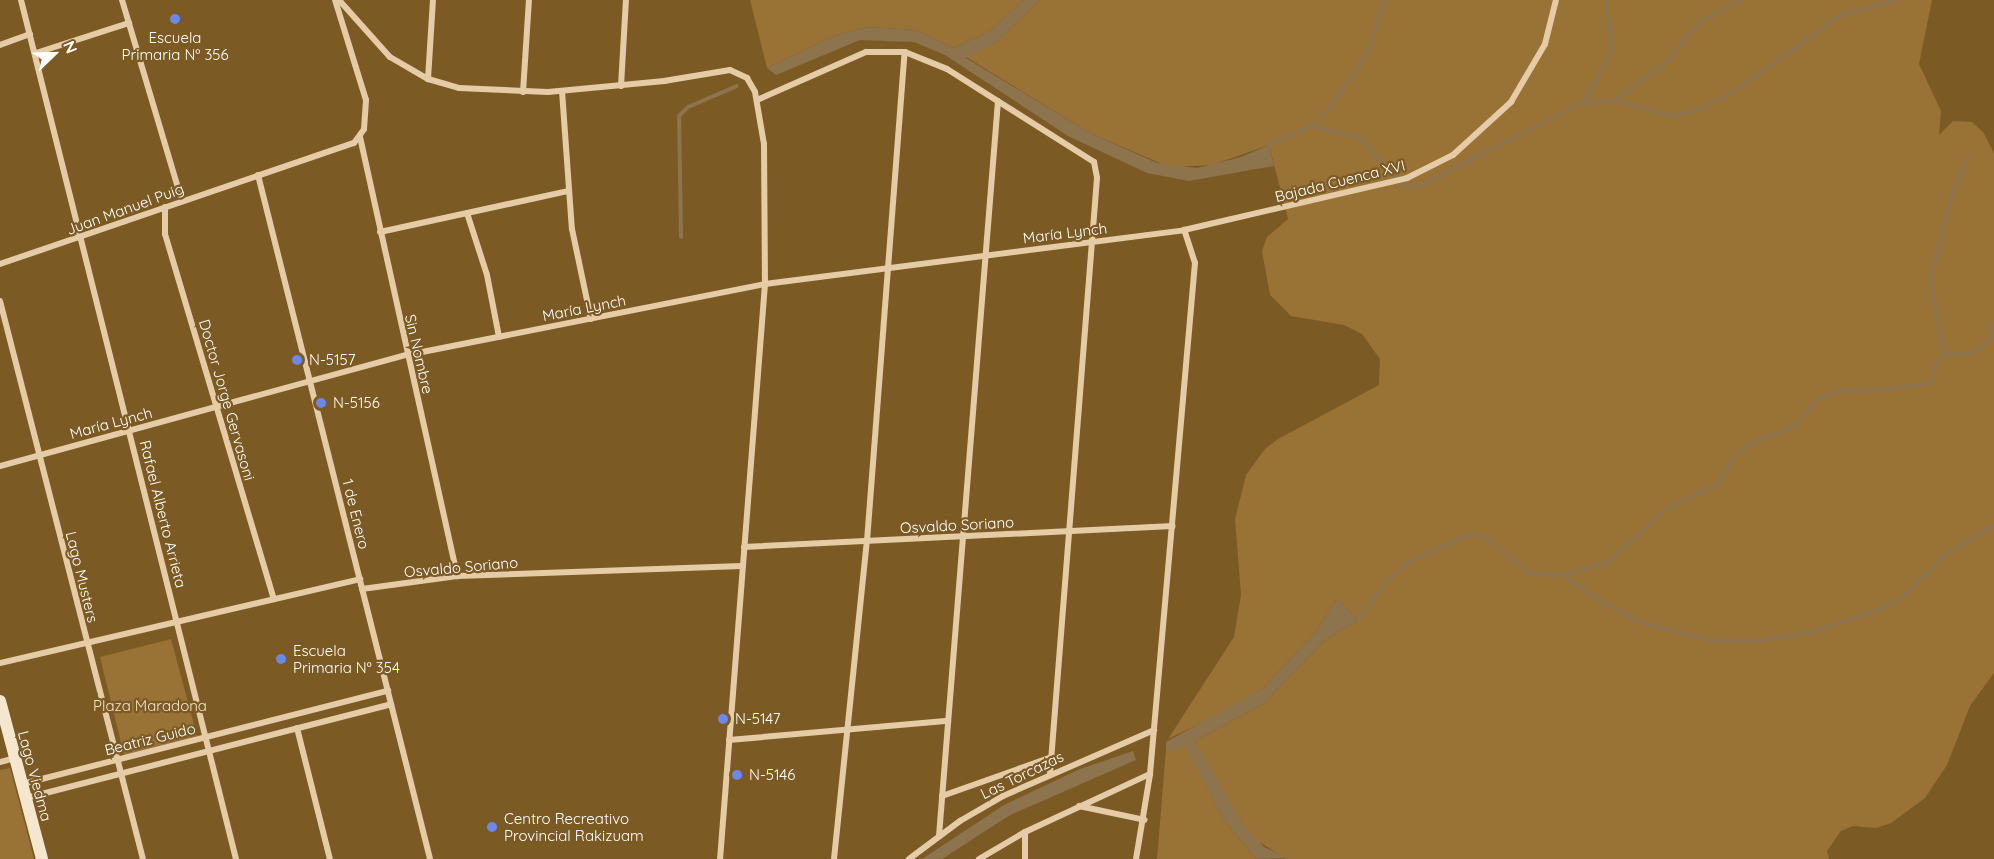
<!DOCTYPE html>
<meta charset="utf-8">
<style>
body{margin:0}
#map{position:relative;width:1994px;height:859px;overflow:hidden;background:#7b5a23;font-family:Quicksand,sans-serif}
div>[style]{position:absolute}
.green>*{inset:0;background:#997236}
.water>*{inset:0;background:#8d744c}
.stream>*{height:4px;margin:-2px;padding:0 2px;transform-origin:2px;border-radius:2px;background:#8d744c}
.minor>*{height:6px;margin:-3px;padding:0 3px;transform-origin:3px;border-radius:3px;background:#e5cca6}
.secondary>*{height:12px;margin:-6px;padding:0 6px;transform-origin:6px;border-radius:6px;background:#f5e7cf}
.dots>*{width:16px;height:16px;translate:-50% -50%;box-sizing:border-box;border:3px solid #7b5a23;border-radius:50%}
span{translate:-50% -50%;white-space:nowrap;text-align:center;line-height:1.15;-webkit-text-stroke:4.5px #7b5a23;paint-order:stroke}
.poi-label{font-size:15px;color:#fff}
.left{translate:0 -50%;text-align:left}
.street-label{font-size:15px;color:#fff}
.park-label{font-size:15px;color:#f4e3c9}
.north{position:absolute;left:24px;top:24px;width:60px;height:60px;-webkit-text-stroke:4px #7b5a23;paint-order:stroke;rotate:67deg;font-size:16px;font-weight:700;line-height:24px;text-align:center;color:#fff}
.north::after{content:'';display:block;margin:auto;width:21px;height:27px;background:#fff;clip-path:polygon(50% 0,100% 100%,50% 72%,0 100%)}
</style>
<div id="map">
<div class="green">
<i style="clip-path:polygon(750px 0,1023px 0,991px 30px,954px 48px,915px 30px,868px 27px,836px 35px,767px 68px)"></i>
<i style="clip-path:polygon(1040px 0,1932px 0,1919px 64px,1941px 111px,1939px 135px,1953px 121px,1972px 122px,1983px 132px,1994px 153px,1994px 673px,1970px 706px,1947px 765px,1925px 798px,1891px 823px,1876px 828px,1853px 826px,1841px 831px,1827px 851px,1829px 859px,1286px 859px,1253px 838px,1222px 794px,1195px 741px,1263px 704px,1326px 639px,1358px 620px,1337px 599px,1314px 634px,1262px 689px,1232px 708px,1168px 739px,1234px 637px,1241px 595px,1235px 519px,1246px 475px,1265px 449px,1278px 439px,1379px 385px,1380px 359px,1362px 334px,1344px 325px,1291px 316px,1270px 295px,1262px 251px,1267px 237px,1288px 219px,1269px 145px,1212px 165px,1169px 167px,1090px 133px,966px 57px,995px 43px)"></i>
<i style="clip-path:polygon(171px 639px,197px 736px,124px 755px,100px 657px)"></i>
<i style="clip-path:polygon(1185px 746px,1223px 819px,1256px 859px,1157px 859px,1166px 749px)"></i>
<i style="clip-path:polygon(10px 768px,34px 859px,0 859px,0 770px)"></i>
</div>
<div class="water">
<i style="clip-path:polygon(1023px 0,1040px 0,995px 43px,966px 58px,1090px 133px,1157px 163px,1197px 168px,1241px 157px,1269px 145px,1274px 166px,1189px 181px,1147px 173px,1068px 136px,945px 55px,914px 42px,860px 40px,776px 75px,767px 68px,836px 35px,868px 27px,915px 30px,954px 48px,991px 30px)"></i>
<i style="clip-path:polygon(1337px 599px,1358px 620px,1326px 639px,1263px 704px,1195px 741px,1243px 824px,1264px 847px,1287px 858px,1256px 859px,1223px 819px,1185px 747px,1171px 751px,1166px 749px,1166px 742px,1262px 689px,1314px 634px)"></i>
<i style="clip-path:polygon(1133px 751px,1136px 760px,1010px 815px,942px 859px,922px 859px,1004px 805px,1080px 769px)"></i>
</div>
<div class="stream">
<i style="left:1615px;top:100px;width:62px;rotate:-35.8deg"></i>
<i style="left:1665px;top:64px;width:41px;rotate:-52deg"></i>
<i style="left:1690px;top:32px;width:22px;rotate:-39deg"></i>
<i style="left:1707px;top:18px;width:39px;rotate:-27deg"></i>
<i style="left:1585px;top:101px;width:59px;rotate:-62.6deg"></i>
<i style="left:1612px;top:49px;width:49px;rotate:-97deg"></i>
<i style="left:1311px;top:126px;width:53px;rotate:14.3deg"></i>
<i style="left:1362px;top:139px;width:48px;rotate:51deg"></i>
<i style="left:1392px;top:176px;width:16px;rotate:38deg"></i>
<i style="left:1405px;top:186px;width:14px;rotate:4deg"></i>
<i style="left:1419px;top:187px;width:180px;rotate:-27.4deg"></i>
<i style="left:1579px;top:104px;width:36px;rotate:-5deg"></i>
<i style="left:1615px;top:101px;width:60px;rotate:14.5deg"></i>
<i style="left:1673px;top:116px;width:23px;rotate:-13deg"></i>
<i style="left:1695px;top:111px;width:41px;rotate:-25.9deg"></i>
<i style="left:1732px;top:93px;width:134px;rotate:-35.6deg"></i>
<i style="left:1841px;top:15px;width:57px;rotate:-15.3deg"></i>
<i style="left:1269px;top:145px;width:46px;rotate:-24.3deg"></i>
<i style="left:1311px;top:126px;width:20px;rotate:-41deg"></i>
<i style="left:1326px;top:113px;width:72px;rotate:-55.2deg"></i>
<i style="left:1367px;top:54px;width:57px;rotate:-71.6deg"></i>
<i style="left:681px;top:237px;width:121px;rotate:-90.9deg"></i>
<i style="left:679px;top:116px;width:13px;rotate:-45deg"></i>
<i style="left:688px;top:107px;width:53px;rotate:-23.2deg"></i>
<i style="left:1944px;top:355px;width:75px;rotate:-100.7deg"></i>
<i style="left:1930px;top:281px;width:95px;rotate:-75.4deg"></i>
<i style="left:1954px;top:189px;width:35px;rotate:-66deg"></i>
<i style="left:1564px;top:576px;width:47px;rotate:33.7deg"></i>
<i style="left:1603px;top:602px;width:45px;rotate:27.7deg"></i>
<i style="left:1643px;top:623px;width:70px;rotate:14.8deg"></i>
<i style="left:1711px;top:641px;width:45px"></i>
<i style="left:1756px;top:641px;width:53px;rotate:-8.7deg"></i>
<i style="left:1808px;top:633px;width:75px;rotate:-17.9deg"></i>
<i style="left:1879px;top:610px;width:26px;rotate:-29deg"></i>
<i style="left:1902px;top:597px;width:61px;rotate:-43.7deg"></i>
<i style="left:1946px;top:555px;width:57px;rotate:-32deg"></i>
<i style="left:1358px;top:620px;width:47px;rotate:-53.6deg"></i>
<i style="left:1386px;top:582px;width:29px;rotate:-41deg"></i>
<i style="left:1408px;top:563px;width:65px;rotate:-25.4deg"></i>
<i style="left:1467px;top:535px;width:18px;rotate:6deg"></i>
<i style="left:1485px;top:537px;width:59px;rotate:38.8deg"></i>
<i style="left:1531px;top:574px;width:32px;rotate:2deg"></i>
<i style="left:1563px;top:575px;width:47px;rotate:-16.1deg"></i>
<i style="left:1608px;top:562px;width:79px;rotate:-42.4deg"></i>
<i style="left:1666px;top:509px;width:56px;rotate:-25.2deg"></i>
<i style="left:1717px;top:485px;width:35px;rotate:-59deg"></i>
<i style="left:1735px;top:455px;width:19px;rotate:-36deg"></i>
<i style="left:1750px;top:444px;width:46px;rotate:-21.6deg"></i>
<i style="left:1793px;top:427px;width:38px;rotate:-48deg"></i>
<i style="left:1818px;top:399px;width:22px;rotate:-21deg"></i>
<i style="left:1839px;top:391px;width:44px;rotate:-1.3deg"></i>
<i style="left:1883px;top:390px;width:49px;rotate:-8.3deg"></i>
<i style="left:1931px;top:383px;width:21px;rotate:-76deg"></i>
<i style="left:1936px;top:363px;width:11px;rotate:-45deg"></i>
<i style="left:1944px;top:355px;width:29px;rotate:-4deg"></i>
<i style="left:1973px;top:353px;width:19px;rotate:-39deg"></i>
<i style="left:1988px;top:341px;width:16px;rotate:-68deg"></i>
</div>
<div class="minor">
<i style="left:21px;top:0;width:885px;rotate:75.95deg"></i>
<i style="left:122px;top:0;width:210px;rotate:73.4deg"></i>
<i style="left:339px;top:0;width:76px;rotate:48.2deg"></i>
<i style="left:390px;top:57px;width:44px;rotate:30.1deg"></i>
<i style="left:428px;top:79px;width:32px;rotate:16deg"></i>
<i style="left:459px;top:88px;width:89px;rotate:2.6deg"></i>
<i style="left:548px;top:92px;width:117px;rotate:-5.4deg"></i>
<i style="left:664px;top:81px;width:67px;rotate:-9.5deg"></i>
<i style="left:730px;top:70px;width:19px;rotate:25deg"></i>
<i style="left:747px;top:78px;width:16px;rotate:60deg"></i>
<i style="left:755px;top:92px;width:53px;rotate:80.2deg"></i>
<i style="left:764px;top:144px;width:140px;rotate:89.6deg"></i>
<i style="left:765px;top:284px;width:577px;rotate:94.47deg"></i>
<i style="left:0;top:45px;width:32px;rotate:-20deg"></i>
<i style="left:36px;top:53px;width:98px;rotate:-17.9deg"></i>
<i style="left:428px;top:79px;width:79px;rotate:-86.4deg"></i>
<i style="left:621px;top:86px;width:86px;rotate:-86.7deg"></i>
<i style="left:562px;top:91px;width:138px;rotate:85.9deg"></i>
<i style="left:572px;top:229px;width:92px;rotate:78.1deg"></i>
<i style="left:523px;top:92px;width:92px;rotate:-86.3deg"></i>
<i style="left:757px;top:100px;width:119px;rotate:-23.8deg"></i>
<i style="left:866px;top:52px;width:39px"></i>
<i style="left:905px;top:52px;width:45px;rotate:22deg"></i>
<i style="left:947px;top:69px;width:174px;rotate:32.3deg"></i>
<i style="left:1094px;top:162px;width:16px;rotate:79deg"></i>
<i style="left:1097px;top:178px;width:598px;rotate:94.51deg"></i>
<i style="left:360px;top:137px;width:450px;rotate:77.5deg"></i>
<i style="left:258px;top:175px;width:705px;rotate:75.88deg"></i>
<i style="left:165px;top:207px;width:27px;rotate:90deg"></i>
<i style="left:165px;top:234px;width:381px;rotate:73.4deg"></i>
<i style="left:467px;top:213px;width:65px;rotate:72.1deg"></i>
<i style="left:487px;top:275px;width:63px;rotate:79deg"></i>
<i style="left:380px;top:232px;width:192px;rotate:-12.3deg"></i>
<i style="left:0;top:264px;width:374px;rotate:-18.9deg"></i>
<i style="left:354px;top:143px;width:17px;rotate:-54deg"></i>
<i style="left:364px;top:129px;width:29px;rotate:-86deg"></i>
<i style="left:366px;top:100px;width:105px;rotate:-107.2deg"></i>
<i style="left:0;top:301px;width:576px;rotate:75.63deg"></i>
<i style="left:0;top:466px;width:422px;rotate:-15.3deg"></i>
<i style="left:407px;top:355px;width:365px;rotate:-11.2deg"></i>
<i style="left:765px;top:284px;width:422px;rotate:-7.3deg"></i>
<i style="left:1184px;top:230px;width:229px;rotate:-13.1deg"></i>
<i style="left:1407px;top:178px;width:51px;rotate:-26.6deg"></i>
<i style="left:1453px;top:155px;width:79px;rotate:-42.4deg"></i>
<i style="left:1511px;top:102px;width:67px;rotate:-59.6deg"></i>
<i style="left:1545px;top:44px;width:45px;rotate:-76deg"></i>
<i style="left:744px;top:547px;width:429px;rotate:-2.8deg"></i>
<i style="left:362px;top:589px;width:96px;rotate:-7.8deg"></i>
<i style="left:457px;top:576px;width:285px;rotate:-2deg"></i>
<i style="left:0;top:663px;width:370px;rotate:-13.1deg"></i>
<i style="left:297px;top:728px;width:135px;rotate:75.9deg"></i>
<i style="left:729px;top:740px;width:220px;rotate:-5deg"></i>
<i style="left:0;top:762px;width:16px;rotate:-15deg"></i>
<i style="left:22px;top:784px;width:378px;rotate:-14.3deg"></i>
<i style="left:942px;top:796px;width:117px;rotate:-19.5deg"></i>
<i style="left:26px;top:798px;width:377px;rotate:-14.4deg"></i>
<i style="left:1079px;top:806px;width:67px;rotate:12deg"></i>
<i style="left:1025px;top:832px;width:27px;rotate:90deg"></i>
<i style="left:939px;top:836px;width:737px;rotate:-85.41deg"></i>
<i style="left:834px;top:859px;width:320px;rotate:-84.1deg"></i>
<i style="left:867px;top:541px;width:490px;rotate:-85.6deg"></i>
<i style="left:909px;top:859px;width:64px;rotate:-36.7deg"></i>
<i style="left:960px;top:821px;width:50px;rotate:-30.2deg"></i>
<i style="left:1003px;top:796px;width:165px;rotate:-23.6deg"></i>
<i style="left:979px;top:859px;width:53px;rotate:-30.4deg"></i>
<i style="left:1025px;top:832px;width:138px;rotate:-24.9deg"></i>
<i style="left:1136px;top:859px;width:86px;rotate:-80.6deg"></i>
<i style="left:1150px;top:774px;width:513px;rotate:-84.97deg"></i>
<i style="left:1195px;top:263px;width:35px;rotate:-108deg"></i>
</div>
<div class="secondary">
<i style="left:0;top:701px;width:163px;rotate:75.1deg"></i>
</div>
<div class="dots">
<i style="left:175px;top:19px;background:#6988f0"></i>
<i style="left:297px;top:360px;background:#6988f0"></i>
<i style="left:321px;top:403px;background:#6988f0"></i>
<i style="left:281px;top:659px;background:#6988f0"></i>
<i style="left:723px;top:719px;background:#6988f0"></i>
<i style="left:737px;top:775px;background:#6988f0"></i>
<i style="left:492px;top:827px;background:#6988f0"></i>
</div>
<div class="poi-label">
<span style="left:175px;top:46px">Escuela<br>Primaria N° 356</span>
<span class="left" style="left:309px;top:360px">N-5157</span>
<span class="left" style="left:333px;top:403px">N-5156</span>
<span class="left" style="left:293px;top:659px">Escuela<br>Primaria N° 354</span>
<span class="left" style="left:735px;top:719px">N-5147</span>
<span class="left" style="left:749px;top:775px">N-5146</span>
<span class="left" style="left:504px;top:827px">Centro Recreativo<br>Provincial Rakizuam</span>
</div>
<div class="street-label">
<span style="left:1340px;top:181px;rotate:-14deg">Bajada Cuenca XVI</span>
<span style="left:125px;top:209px;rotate:-20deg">Juan Manuel Puig</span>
<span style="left:1065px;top:233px;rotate:-7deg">María Lynch</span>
<span style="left:584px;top:308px;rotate:-11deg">María Lynch</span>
<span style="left:419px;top:354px;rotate:77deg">Sin Nombre</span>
<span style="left:227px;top:400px;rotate:74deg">Doctor Jorge Gervasoni</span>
<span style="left:111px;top:423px;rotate:-15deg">María Lynch</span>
<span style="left:163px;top:514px;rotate:76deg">Rafael Alberto Arrieta</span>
<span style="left:356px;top:514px;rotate:76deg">1 de Enero</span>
<span style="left:957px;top:525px;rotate:-3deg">Osvaldo Soriano</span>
<span style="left:461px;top:567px;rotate:-5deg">Osvaldo Soriano</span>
<span style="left:82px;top:577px;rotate:76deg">Lago Musters</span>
<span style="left:150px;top:739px;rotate:-14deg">Beatriz Guido</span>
<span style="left:1022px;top:775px;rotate:-26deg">Las Torcazas</span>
<span style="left:35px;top:776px;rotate:75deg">Lago Viedma</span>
</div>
<div class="park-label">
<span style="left:150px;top:706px">Plaza Maradona</span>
</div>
<div class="north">N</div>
</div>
